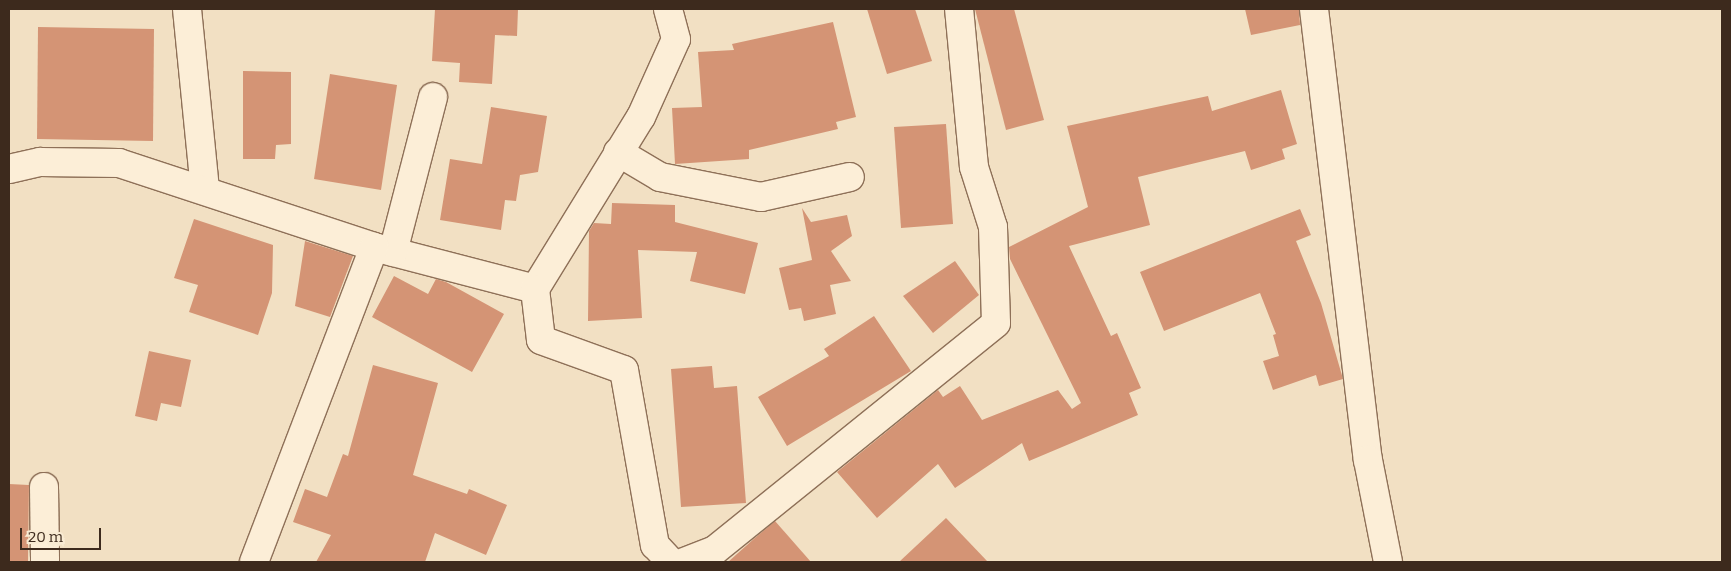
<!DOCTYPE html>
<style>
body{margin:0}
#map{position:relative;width:1731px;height:571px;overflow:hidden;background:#f2e0c3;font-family:Bitter,serif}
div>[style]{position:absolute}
.building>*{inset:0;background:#d49475}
.roads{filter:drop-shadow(1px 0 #8e7058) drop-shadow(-1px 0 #8e7058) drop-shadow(0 1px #8e7058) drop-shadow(0 -1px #8e7058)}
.minor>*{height:28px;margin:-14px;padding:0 14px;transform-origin:14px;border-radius:14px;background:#fceed7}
span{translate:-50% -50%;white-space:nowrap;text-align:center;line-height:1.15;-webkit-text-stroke:4px #f9ebd3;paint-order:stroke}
.frame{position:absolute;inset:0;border:10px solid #3d2a1d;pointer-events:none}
.scale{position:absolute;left:20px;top:528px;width:81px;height:22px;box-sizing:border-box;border:2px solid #3d2a1d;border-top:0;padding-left:6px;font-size:15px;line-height:18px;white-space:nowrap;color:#3d2a1d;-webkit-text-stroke:4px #f9ebd3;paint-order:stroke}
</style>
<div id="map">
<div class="building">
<i style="clip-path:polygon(435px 9px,518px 9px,517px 36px,495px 35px,492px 84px,459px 82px,460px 63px,432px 61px)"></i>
<i style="clip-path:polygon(867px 9px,915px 9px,932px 61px,887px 74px)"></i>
<i style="clip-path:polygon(975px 9px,1014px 9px,1044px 120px,1006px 130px)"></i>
<i style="clip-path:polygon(1245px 9px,1299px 9px,1300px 25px,1251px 35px)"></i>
<i style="clip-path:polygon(833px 22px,856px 117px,836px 122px,838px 129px,749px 150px,749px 159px,675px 164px,672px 108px,702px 107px,698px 52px,734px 50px,732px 44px)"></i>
<i style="clip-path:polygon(38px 27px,154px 29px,153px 141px,37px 139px)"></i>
<i style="clip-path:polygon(243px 71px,291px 72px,291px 144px,276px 145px,275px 159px,243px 159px)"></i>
<i style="clip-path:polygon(330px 74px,397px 85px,381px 190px,314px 179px)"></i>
<i style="clip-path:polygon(1281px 90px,1297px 144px,1282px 149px,1285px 159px,1251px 170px,1245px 151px,1138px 177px,1150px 225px,1069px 246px,1111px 336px,1117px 333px,1141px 388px,1129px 393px,1138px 415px,1029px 461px,1022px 443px,955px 488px,938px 464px,877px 518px,837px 472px,938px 390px,943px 397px,960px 386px,982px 420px,1058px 390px,1072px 409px,1081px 403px,1010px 259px,1009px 247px,1088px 207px,1067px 126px,1208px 96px,1212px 111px)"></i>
<i style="clip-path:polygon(491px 107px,547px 116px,538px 172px,520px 175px,516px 201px,505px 200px,501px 230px,440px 220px,450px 159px,482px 164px)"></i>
<i style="clip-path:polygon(946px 124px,953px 224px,901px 228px,894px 127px)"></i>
<i style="clip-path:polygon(612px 203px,675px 205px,675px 222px,758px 243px,745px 294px,690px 281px,697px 252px,638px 250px,642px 318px,588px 321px,589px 231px,594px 223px,611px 224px)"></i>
<i style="clip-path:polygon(802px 208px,811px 222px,847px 215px,852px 236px,831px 251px,851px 281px,830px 285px,836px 314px,804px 321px,801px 308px,789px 310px,779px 268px,812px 260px)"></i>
<i style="clip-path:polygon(1300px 209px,1311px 235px,1296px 241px,1321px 303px,1343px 379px,1319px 386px,1316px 375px,1273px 390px,1263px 361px,1279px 356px,1273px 335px,1276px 334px,1260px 293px,1164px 331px,1140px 272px)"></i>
<i style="clip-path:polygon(194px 219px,273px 245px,272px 293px,258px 335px,189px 312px,198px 285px,174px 278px)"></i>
<i style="clip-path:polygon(305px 241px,353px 256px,330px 317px,295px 306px)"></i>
<i style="clip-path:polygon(955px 261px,979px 295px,933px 333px,903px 296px)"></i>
<i style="clip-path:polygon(394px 276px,428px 294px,436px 279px,446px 282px,504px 314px,472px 372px,372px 317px)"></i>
<i style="clip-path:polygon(874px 316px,911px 371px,787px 446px,758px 397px,829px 356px,824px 349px)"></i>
<i style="clip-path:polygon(149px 351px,191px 360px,181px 407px,161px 403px,157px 421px,135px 416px)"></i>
<i style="clip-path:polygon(373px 365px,438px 383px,413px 475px,467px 494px,469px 489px,507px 505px,486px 555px,435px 533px,425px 562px,316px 562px,331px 535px,293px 522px,305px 489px,327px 497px,343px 454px,348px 456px)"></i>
<i style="clip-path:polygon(712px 366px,714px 388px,737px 386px,746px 503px,681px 507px,671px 369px)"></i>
<i style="clip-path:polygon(9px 484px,29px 485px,28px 562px,9px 562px)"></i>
<i style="clip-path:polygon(946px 518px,988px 562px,899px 562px)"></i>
<i style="clip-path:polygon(775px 521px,811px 562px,728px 562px,756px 537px)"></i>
</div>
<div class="roads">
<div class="minor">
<i style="left:187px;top:9px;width:180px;rotate:84.3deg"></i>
<i style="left:1314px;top:9px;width:454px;rotate:83.2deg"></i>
<i style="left:1368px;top:460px;width:104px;rotate:78.9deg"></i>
<i style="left:618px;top:152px;width:49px;rotate:30.8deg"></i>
<i style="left:660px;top:177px;width:103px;rotate:11.2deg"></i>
<i style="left:761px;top:197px;width:91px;rotate:-12.7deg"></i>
<i style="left:9px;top:169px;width:32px;rotate:-13deg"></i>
<i style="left:40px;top:162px;width:79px;rotate:0.7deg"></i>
<i style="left:119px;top:163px;width:268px;rotate:18.2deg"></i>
<i style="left:374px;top:247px;width:166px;rotate:14.6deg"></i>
<i style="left:535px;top:289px;width:202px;rotate:-58.4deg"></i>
<i style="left:641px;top:117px;width:85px;rotate:-65.8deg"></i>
<i style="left:676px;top:39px;width:31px;rotate:-105deg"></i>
<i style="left:393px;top:252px;width:160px;rotate:-75.5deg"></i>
<i style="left:535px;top:289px;width:51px;rotate:83.3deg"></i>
<i style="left:541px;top:340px;width:88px;rotate:19.9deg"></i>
<i style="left:624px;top:370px;width:178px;rotate:80deg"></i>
<i style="left:655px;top:545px;width:23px;rotate:47deg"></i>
<i style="left:44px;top:487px;width:75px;rotate:89.2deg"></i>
<i style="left:254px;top:562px;width:337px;rotate:-69.1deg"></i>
<i style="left:684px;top:562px;width:33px;rotate:-21deg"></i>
<i style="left:715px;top:550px;width:361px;rotate:-38.9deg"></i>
<i style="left:996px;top:323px;width:96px;rotate:-91.8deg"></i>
<i style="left:993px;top:227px;width:63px;rotate:-107.6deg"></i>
<i style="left:974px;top:167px;width:159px;rotate:-95.4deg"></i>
</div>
</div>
<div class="frame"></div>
<div class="scale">20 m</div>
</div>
